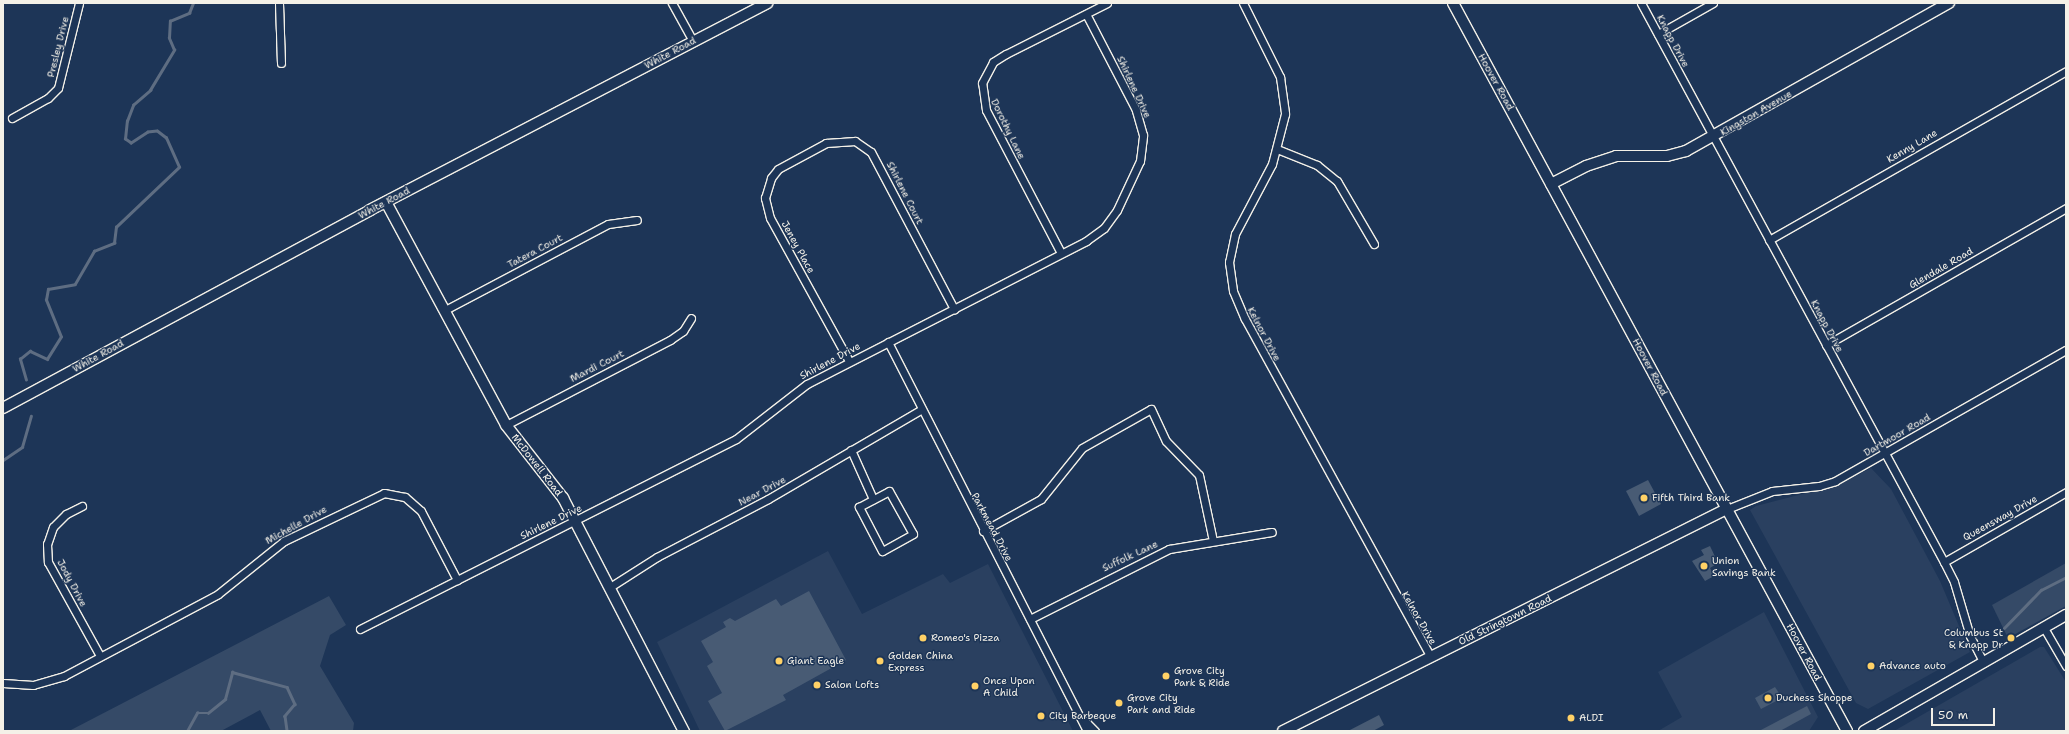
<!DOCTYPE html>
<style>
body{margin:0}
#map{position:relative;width:2069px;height:734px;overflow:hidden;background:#1d3557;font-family:"Shantell Sans",sans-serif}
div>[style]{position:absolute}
.built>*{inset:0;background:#2a4060}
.green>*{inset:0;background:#354a67}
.stream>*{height:2.5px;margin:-1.25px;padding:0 1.25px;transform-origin:1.25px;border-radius:1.25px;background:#5e6d82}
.building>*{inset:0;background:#485b74}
.roads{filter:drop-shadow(1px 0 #f4f1e8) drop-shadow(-1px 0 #f4f1e8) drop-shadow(0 1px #f4f1e8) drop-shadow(0 -1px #f4f1e8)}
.street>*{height:7px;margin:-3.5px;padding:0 3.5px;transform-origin:3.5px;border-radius:3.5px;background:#1d3557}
.secondary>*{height:10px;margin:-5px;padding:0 5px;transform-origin:5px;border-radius:5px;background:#1d3557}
.dots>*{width:11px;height:11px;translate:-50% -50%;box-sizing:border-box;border:2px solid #1d3557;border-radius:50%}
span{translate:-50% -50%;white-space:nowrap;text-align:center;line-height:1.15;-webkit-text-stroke:3px #1d3557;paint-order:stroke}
.street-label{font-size:10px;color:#f4f1e8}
.poi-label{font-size:10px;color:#f4f1e8}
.left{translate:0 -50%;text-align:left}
.right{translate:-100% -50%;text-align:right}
.frame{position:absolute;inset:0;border:4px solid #f4f1e8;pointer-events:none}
.scale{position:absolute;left:1931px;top:708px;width:64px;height:18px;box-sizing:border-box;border:2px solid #f4f1e8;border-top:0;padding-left:5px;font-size:12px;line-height:14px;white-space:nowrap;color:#f4f1e8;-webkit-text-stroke:3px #1d3557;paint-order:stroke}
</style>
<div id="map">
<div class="built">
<i style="clip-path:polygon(1871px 468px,1891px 489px,1940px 581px,1970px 652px,1868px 709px,1856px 703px,1750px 510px,1756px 506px,1838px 485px)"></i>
<i style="clip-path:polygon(828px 551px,862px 614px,943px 574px,950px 583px,988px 564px,1073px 731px,700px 731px,657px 642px)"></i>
<i style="clip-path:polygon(1764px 612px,1818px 717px,1809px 731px,1658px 731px,1682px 717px,1658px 672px)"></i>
<i style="clip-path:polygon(2040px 647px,2044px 647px,2066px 682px,2066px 731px,1894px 731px)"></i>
</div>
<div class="green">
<i style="clip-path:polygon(2066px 563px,2066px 606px,2008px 638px,1992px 605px)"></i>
<i style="clip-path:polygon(329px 596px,346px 625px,330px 635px,320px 666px,354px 723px,353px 731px,271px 731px,260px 710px,221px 731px,69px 731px)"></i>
</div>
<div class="stream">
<i style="left:26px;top:380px;width:22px;rotate:-106deg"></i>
<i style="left:20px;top:359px;width:13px;rotate:-39deg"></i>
<i style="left:30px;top:351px;width:19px;rotate:25deg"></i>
<i style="left:47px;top:359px;width:26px;rotate:-58deg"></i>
<i style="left:61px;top:337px;width:40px;rotate:-112deg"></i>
<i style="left:46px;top:300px;width:11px;rotate:-80deg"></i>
<i style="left:48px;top:289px;width:27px;rotate:-10deg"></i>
<i style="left:75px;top:284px;width:38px;rotate:-60deg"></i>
<i style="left:94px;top:251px;width:22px;rotate:-22deg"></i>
<i style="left:114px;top:243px;width:16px;rotate:-83deg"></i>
<i style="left:116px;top:227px;width:87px;rotate:-43.6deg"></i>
<i style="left:179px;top:167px;width:32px;rotate:-114deg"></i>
<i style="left:166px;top:138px;width:11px;rotate:-142deg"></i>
<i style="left:157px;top:131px;width:9px;rotate:174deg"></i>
<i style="left:148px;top:132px;width:20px;rotate:147deg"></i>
<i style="left:131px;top:143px;width:7px;rotate:-146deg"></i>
<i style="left:125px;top:139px;width:18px;rotate:-84deg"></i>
<i style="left:127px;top:121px;width:17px;rotate:-69deg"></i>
<i style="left:133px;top:105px;width:23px;rotate:-41deg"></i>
<i style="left:150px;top:90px;width:47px;rotate:-59deg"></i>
<i style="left:174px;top:50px;width:13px;rotate:-113deg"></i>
<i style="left:169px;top:38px;width:17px;rotate:-87deg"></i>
<i style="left:170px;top:21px;width:21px;rotate:-23deg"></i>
<i style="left:189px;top:13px;width:11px;rotate:-68deg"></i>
<i style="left:3px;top:460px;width:23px;rotate:-34deg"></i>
<i style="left:22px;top:447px;width:32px;rotate:-74deg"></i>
<i style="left:2004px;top:628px;width:53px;rotate:-45.8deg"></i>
<i style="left:2041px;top:590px;width:28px;rotate:-27deg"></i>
<i style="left:187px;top:731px;width:21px;rotate:-61deg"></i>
<i style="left:197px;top:713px;width:11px"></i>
<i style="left:208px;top:713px;width:22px;rotate:-39deg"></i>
<i style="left:225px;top:699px;width:28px;rotate:-75deg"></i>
<i style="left:232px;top:672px;width:57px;rotate:15.3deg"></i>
<i style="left:287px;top:687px;width:19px;rotate:65deg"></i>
<i style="left:295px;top:704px;width:16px;rotate:130deg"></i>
<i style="left:285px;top:716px;width:15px;rotate:82deg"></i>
</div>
<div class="building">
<i style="clip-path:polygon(1648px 480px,1661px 504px,1639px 516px,1626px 491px)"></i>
<i style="clip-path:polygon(1710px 546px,1718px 563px,1710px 568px,1714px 576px,1705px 581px,1692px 561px,1704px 555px,1701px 550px)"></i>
<i style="clip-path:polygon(809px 591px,846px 660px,783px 695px,786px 700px,725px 731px,708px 701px,722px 693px,707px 666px,713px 662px,701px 641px,726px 627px,723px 622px,730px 618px,735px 621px,776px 599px,781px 606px)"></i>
<i style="clip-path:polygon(1775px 687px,1782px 698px,1761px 709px,1755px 698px)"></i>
<i style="clip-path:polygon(1807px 706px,1811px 714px,1780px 731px,1759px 731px)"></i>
<i style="clip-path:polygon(1379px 715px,1384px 725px,1373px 731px,1348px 731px)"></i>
</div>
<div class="roads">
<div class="street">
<i style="left:279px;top:3px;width:60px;rotate:88.1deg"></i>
<i style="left:672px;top:3px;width:43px;rotate:61.1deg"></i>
<i style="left:1243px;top:3px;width:83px;rotate:63.4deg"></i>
<i style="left:1280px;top:77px;width:37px;rotate:82deg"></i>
<i style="left:1285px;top:114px;width:52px;rotate:104.6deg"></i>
<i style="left:1272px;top:164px;width:79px;rotate:117.9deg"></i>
<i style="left:1235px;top:234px;width:29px;rotate:102deg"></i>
<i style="left:1229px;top:262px;width:29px;rotate:82deg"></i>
<i style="left:1233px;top:291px;width:30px;rotate:67deg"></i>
<i style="left:1245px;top:319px;width:384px;rotate:61.2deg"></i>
<i style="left:1641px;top:3px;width:636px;rotate:61.54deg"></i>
<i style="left:1944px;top:562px;width:22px;rotate:63deg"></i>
<i style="left:1954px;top:582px;width:56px;rotate:73.5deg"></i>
<i style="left:1970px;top:636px;width:30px;rotate:63deg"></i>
<i style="left:1658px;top:34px;width:63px;rotate:-29.4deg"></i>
<i style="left:12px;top:118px;width:41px;rotate:-29.1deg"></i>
<i style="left:48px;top:98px;width:14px;rotate:-45deg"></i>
<i style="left:58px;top:88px;width:88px;rotate:-76.1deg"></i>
<i style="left:1277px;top:149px;width:43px;rotate:21.8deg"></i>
<i style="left:1317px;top:165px;width:26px;rotate:39deg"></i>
<i style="left:1337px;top:181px;width:73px;rotate:59.6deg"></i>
<i style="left:1769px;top:240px;width:342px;rotate:-29.6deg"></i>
<i style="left:1061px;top:253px;width:161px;rotate:-117.7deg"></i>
<i style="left:986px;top:110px;width:27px;rotate:-98deg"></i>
<i style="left:982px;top:83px;width:24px;rotate:-62deg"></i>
<i style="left:993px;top:62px;width:15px;rotate:-32deg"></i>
<i style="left:1006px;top:54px;width:113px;rotate:-26.8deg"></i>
<i style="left:445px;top:310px;width:184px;rotate:-27.8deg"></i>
<i style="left:608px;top:224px;width:29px;rotate:-8deg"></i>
<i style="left:888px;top:342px;width:437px;rotate:62.9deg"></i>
<i style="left:1826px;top:345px;width:276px;rotate:-29.7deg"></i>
<i style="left:849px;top:361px;width:163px;rotate:-118.9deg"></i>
<i style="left:770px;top:218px;width:21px;rotate:-104deg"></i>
<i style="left:765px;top:198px;width:21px;rotate:-73deg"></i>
<i style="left:771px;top:178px;width:11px;rotate:-52deg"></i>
<i style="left:778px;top:169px;width:55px;rotate:-28.4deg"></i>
<i style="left:826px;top:143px;width:29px;rotate:-4deg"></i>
<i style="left:855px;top:141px;width:19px;rotate:35deg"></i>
<i style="left:871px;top:152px;width:178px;rotate:62.1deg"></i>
<i style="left:506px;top:425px;width:185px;rotate:-27.4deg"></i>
<i style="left:670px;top:340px;width:16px;rotate:-35deg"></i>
<i style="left:683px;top:331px;width:15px;rotate:-58deg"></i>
<i style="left:851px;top:450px;width:54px;rotate:65.8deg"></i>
<i style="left:889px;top:491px;width:49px;rotate:60.8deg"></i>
<i style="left:913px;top:534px;width:35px;rotate:151deg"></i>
<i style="left:882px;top:551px;width:50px;rotate:-117.6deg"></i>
<i style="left:859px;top:507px;width:34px;rotate:-28deg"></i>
<i style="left:82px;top:506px;width:18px;rotate:153deg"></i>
<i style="left:66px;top:514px;width:18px;rotate:135deg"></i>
<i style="left:53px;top:527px;width:18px;rotate:109deg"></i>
<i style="left:47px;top:544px;width:18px;rotate:87deg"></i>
<i style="left:48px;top:562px;width:107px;rotate:61deg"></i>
<i style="left:1727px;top:509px;width:48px;rotate:-21.8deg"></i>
<i style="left:1772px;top:491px;width:47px;rotate:-6.1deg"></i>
<i style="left:1819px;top:486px;width:17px;rotate:-17deg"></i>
<i style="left:1835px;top:481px;width:266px;rotate:-29.6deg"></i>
<i style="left:983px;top:531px;width:66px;rotate:-28.9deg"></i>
<i style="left:1041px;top:499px;width:65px;rotate:-51.2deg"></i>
<i style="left:1082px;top:448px;width:79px;rotate:-29.5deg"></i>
<i style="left:1151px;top:409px;width:35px;rotate:65deg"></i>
<i style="left:1166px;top:441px;width:47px;rotate:45.9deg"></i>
<i style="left:1199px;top:475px;width:67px;rotate:78deg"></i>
<i style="left:1944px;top:562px;width:141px;rotate:-29.8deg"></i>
<i style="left:610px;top:587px;width:56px;rotate:-32.6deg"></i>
<i style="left:657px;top:557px;width:125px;rotate:-27.6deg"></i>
<i style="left:768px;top:499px;width:178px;rotate:-30.3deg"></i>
<i style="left:1030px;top:619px;width:156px;rotate:-26.7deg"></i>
<i style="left:1169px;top:549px;width:104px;rotate:-9.4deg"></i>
<i style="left:2044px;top:628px;width:44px;rotate:59.9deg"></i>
<i style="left:360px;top:629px;width:421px;rotate:-26.8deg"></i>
<i style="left:736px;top:439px;width:90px;rotate:-37.8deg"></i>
<i style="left:807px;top:384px;width:314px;rotate:-27.1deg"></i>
<i style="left:1086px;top:241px;width:22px;rotate:-36deg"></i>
<i style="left:1104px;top:228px;width:22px;rotate:-54deg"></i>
<i style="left:1117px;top:210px;width:54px;rotate:-64.9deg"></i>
<i style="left:1140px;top:161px;width:26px;rotate:-83deg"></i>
<i style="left:1143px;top:135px;width:26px;rotate:-106deg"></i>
<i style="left:1136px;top:110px;width:108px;rotate:-117.5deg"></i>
<i style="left:3px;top:683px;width:30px;rotate:4deg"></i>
<i style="left:33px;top:685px;width:32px;rotate:-16deg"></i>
<i style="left:64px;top:676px;width:174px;rotate:-28deg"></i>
<i style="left:218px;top:594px;width:85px;rotate:-38.8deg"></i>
<i style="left:284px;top:541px;width:111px;rotate:-25.6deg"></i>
<i style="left:384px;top:493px;width:21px;rotate:11deg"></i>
<i style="left:405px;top:497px;width:21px;rotate:41deg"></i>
<i style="left:421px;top:511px;width:78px;rotate:62.4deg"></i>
<i style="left:1085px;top:721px;width:14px;rotate:45deg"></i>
</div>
<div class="secondary">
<i style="left:1453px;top:3px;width:828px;rotate:61.58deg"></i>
<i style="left:1551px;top:184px;width:39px;rotate:-27deg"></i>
<i style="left:1586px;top:166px;width:32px;rotate:-18deg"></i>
<i style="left:1616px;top:156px;width:51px"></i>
<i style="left:1667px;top:156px;width:20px;rotate:-15deg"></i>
<i style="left:1686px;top:151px;width:302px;rotate:-29.4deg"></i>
<i style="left:386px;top:202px;width:253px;rotate:61.7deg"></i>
<i style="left:506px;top:425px;width:93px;rotate:52deg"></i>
<i style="left:563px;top:498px;width:263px;rotate:62.6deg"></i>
<i style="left:3px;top:408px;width:417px;rotate:-28.3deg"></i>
<i style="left:370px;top:210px;width:448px;rotate:-27.5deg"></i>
<i style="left:1283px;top:731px;width:496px;rotate:-26.6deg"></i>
<i style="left:1864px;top:731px;width:233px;rotate:-29.9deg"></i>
</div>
</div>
<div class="dots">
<i style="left:1644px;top:498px;background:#ffd166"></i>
<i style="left:1704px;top:566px;background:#ffd166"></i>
<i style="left:923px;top:638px;background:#ffd166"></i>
<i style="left:2011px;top:638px;background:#ffd166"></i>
<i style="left:779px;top:661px;background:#ffd166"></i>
<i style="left:880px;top:661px;background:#ffd166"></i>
<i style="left:1871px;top:666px;background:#ffd166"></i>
<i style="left:1166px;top:676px;background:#ffd166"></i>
<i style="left:817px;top:685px;background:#ffd166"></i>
<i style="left:975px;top:686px;background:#ffd166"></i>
<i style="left:1768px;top:698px;background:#ffd166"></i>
<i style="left:1119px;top:703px;background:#ffd166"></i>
<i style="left:1041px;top:716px;background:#ffd166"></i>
<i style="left:1571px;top:718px;background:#ffd166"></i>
</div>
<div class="street-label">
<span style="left:1673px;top:41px;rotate:62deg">Knapp Drive</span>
<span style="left:58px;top:47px;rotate:-76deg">Presley Drive</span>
<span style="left:670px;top:53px;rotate:-28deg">White Road</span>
<span style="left:1496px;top:82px;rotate:61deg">Hoover Road</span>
<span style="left:1134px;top:87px;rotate:65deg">Shirlene Drive</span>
<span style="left:1756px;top:113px;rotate:-30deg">Kingston Avenue</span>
<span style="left:1008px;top:129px;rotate:64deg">Dorothy Lane</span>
<span style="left:1912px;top:146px;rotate:-30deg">Kenny Lane</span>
<span style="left:905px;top:193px;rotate:63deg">Shirlene Court</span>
<span style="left:384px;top:203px;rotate:-28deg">White Road</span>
<span style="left:798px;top:247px;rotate:61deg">Jeney Place</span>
<span style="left:535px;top:251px;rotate:-28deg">Tatera Court</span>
<span style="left:1941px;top:268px;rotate:-30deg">Glendale Road</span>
<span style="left:1827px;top:326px;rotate:62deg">Knapp Drive</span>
<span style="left:1264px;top:334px;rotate:62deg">Kelnor Drive</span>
<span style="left:98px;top:356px;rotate:-29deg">White Road</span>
<span style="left:830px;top:361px;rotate:-28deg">Shirlene Drive</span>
<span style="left:597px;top:366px;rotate:-27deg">Mardi Court</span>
<span style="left:1650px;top:367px;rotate:62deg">Hoover Road</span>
<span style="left:1897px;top:435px;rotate:-30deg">Dartmoor Road</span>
<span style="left:537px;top:465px;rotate:52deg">McDowell Road</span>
<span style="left:762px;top:491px;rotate:-28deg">Near Drive</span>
<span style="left:2000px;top:518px;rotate:-29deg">Queensway Drive</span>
<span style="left:551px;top:522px;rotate:-26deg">Shirlene Drive</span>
<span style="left:296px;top:525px;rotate:-29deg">Michelle Drive</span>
<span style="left:992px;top:527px;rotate:62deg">Parkmead Drive</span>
<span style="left:1130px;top:556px;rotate:-25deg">Suffolk Lane</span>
<span style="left:72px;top:583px;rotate:62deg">Jody Drive</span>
<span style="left:1419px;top:618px;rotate:60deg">Kelnor Drive</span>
<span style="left:1505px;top:620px;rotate:-26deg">Old Stringtown Road</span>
<span style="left:1804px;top:652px;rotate:62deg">Hoover Road</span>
</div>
<div class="poi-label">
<span class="left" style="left:1652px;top:498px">Fifth Third Bank</span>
<span class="left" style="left:1712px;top:566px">Union<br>Savings Bank</span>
<span class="right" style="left:2003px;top:638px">Columbus St<br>&amp; Knapp Dr</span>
<span class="left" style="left:931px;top:638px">Romeo's Pizza</span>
<span class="left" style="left:888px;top:661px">Golden China<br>Express</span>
<span class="left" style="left:787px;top:661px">Giant Eagle</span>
<span class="left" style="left:1879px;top:666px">Advance auto</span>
<span class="left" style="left:1174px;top:676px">Grove City<br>Park &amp; Ride</span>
<span class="left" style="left:983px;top:686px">Once Upon<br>A Child</span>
<span class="left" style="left:825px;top:685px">Salon Lofts</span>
<span class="left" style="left:1127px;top:703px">Grove City<br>Park and Ride</span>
<span class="left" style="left:1776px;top:698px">Duchess Shoppe</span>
<span class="left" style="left:1049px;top:716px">City Barbeque</span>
<span class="left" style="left:1579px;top:718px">ALDI</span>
</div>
<div class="frame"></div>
<div class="scale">50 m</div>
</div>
